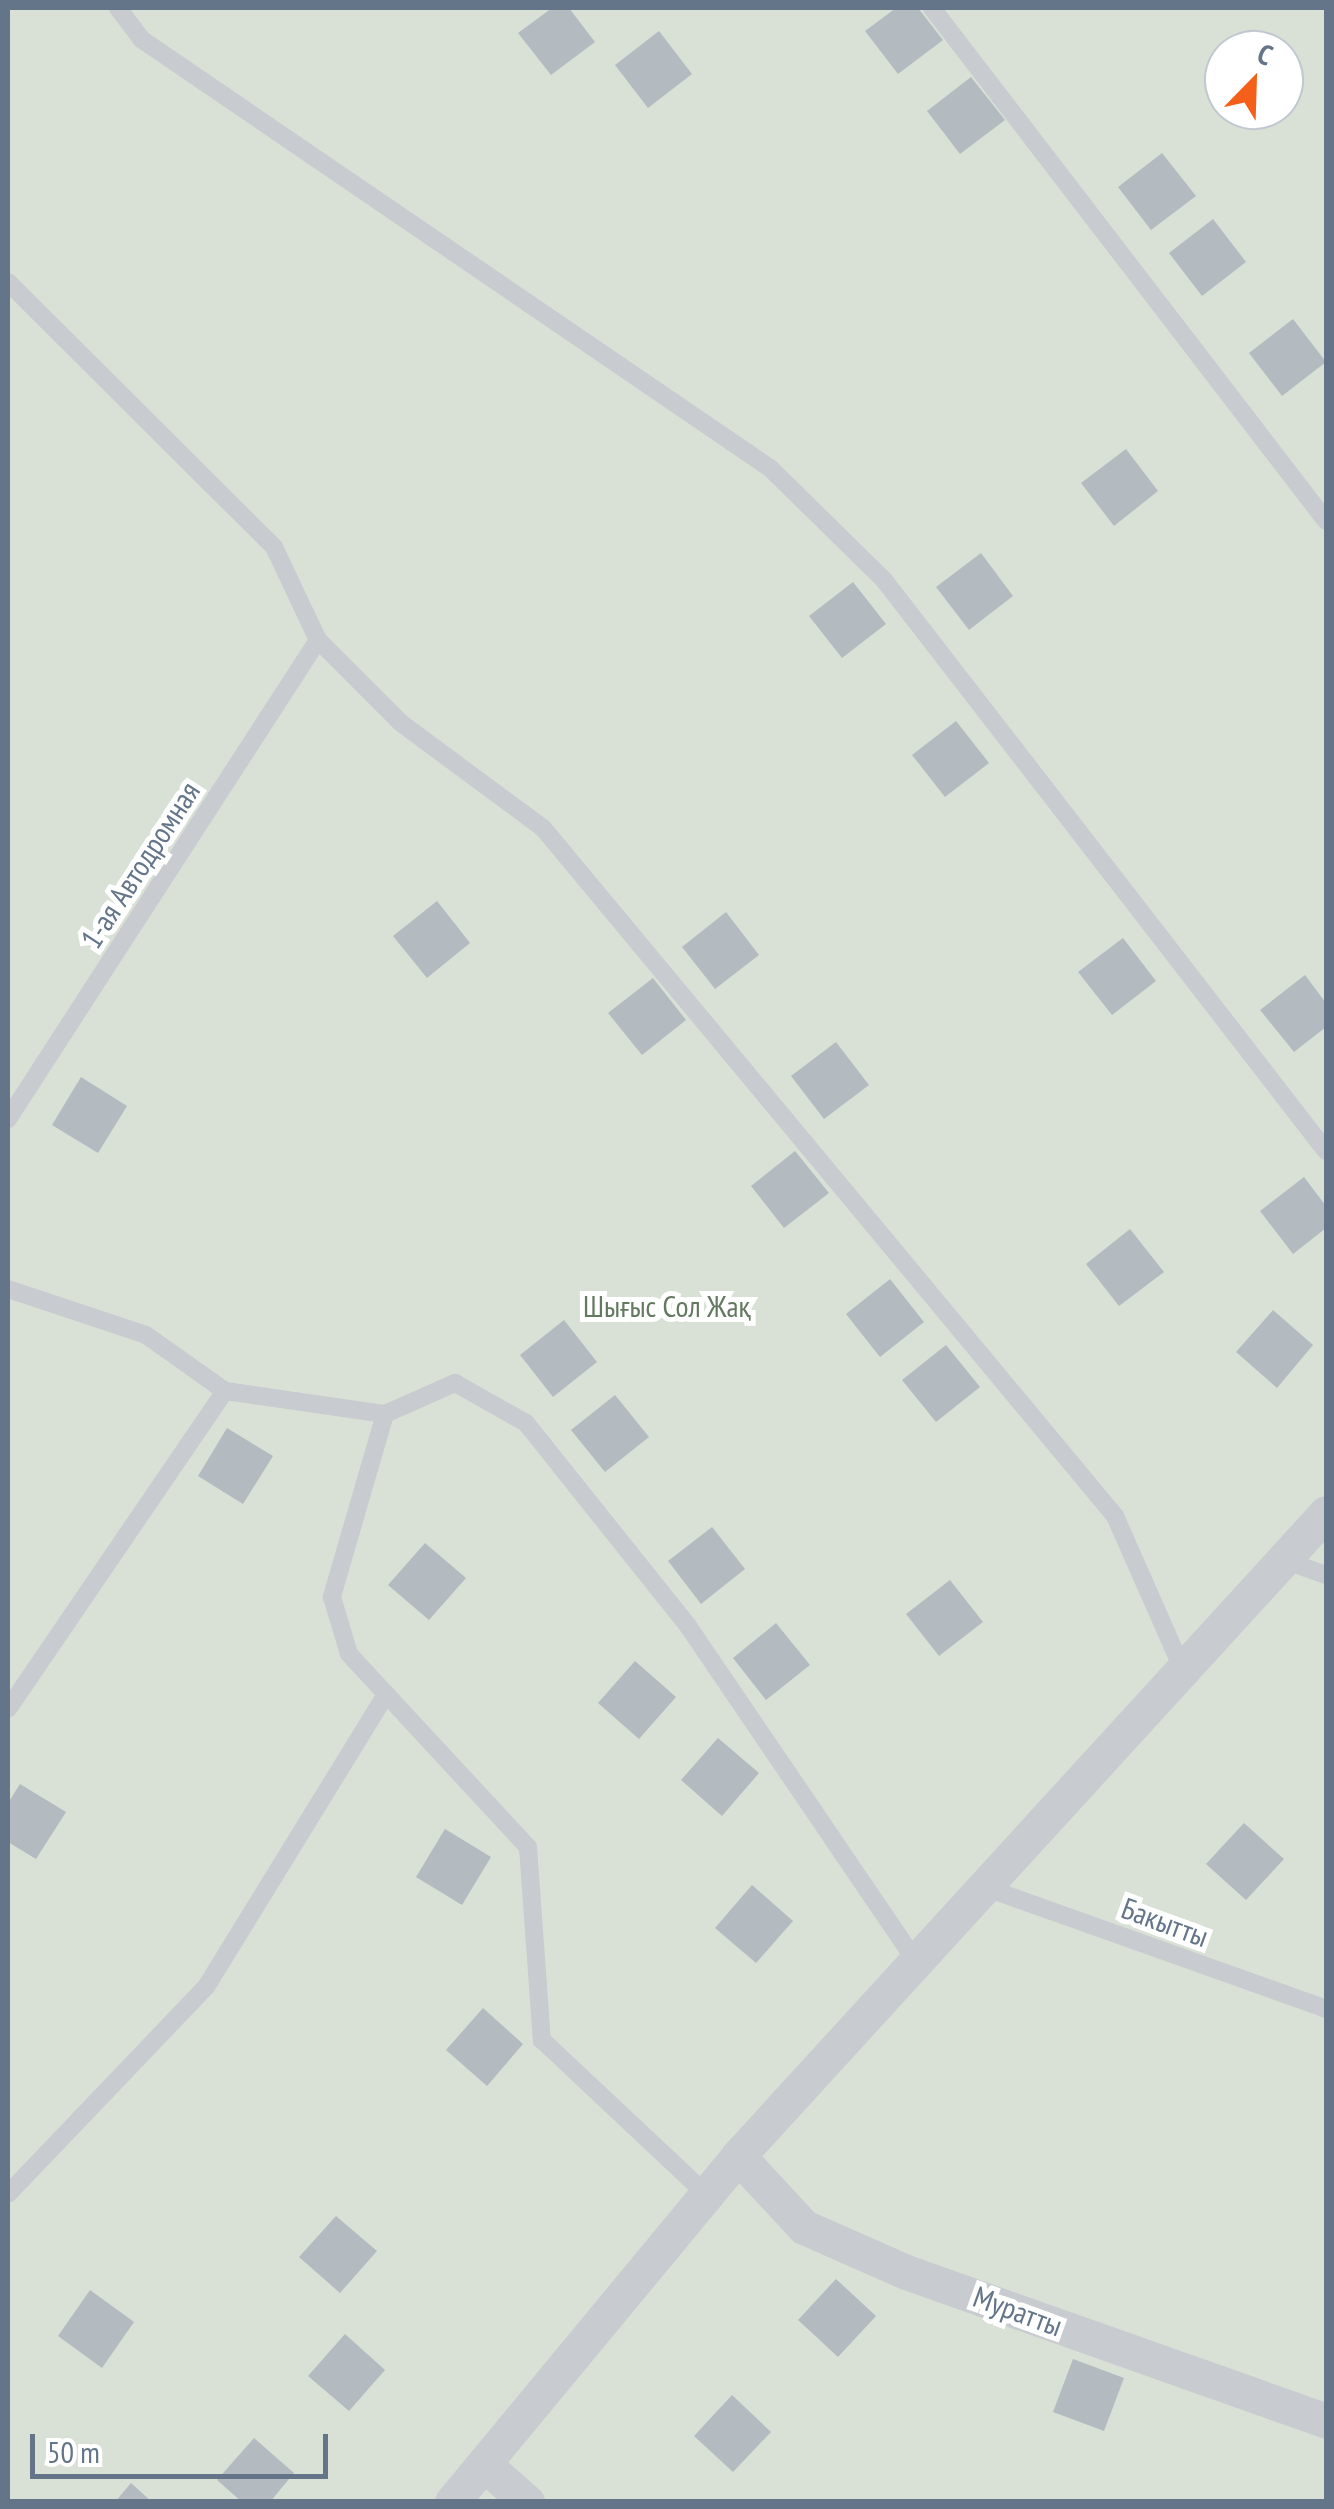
<!DOCTYPE html>
<meta charset="utf-8">
<style>
body{margin:0}
#map{position:relative;width:1334px;height:2509px;overflow:hidden;background:#f8f8f5;font-family:"PT Sans Narrow",sans-serif}
div>[style]{position:absolute}
.green>*{inset:0;background:#d9e1d6}
.building>*{inset:0;background:#b3bac0}
.service>*{height:18px;margin:-9px;padding:0 9px;transform-origin:9px;border-radius:9px;background:#c8cbcf}
.minor>*{height:35px;margin:-17.5px;padding:0 17.5px;transform-origin:17.5px;border-radius:17.5px;background:#c8cbcf}
span{translate:-50% -50%;white-space:nowrap;text-align:center;line-height:1.15;-webkit-text-stroke:10px #fff;paint-order:stroke}
.street-label{font-size:30px;color:#647589}
.park-label{font-size:30px;color:#637a60}
.frame{position:absolute;inset:0;border:10px solid #647589;pointer-events:none}
.north{position:absolute;left:1204px;top:30px;width:100px;height:100px;box-sizing:border-box;background:#fff;border:2px solid #c1c8d0;border-radius:50%;rotate:23deg;font-size:28px;font-weight:700;line-height:40px;text-align:center;color:#647589}
.north::after{content:'';display:block;margin:auto;width:35px;height:45px;background:#f46019;clip-path:polygon(50% 0,100% 100%,50% 72%,0 100%)}
.scale{position:absolute;left:30px;top:2434px;width:298px;height:45px;box-sizing:border-box;border:5px solid #647589;border-top:0;padding-left:12px;font-size:30px;line-height:35px;white-space:nowrap;color:#647589;-webkit-text-stroke:8px #fff;paint-order:stroke}
</style>
<div id="map">
<div class="green">
<i style="clip-path:polygon(evenodd,8px 8px,1326px 8px,1326px 2501px,8px 2501px,8px 8px,1224px 50px,1284px 50px,1284px 110px,1224px 110px,1224px 50px)"></i>
</div>
<div class="building">
<i style="clip-path:polygon(552px 8px,569px 8px,595px 42px,551px 75px,518px 33px)"></i>
<i style="clip-path:polygon(896px 8px,918px 8px,943px 40px,898px 74px,865px 31px)"></i>
<i style="clip-path:polygon(659px 31px,692px 74px,648px 108px,615px 65px)"></i>
<i style="clip-path:polygon(971px 77px,1005px 120px,960px 154px,927px 111px)"></i>
<i style="clip-path:polygon(1162px 153px,1196px 196px,1151px 230px,1118px 187px)"></i>
<i style="clip-path:polygon(1213px 219px,1246px 262px,1202px 296px,1169px 253px)"></i>
<i style="clip-path:polygon(1293px 319px,1326px 362px,1282px 396px,1249px 353px)"></i>
<i style="clip-path:polygon(1126px 449px,1158px 491px,1114px 526px,1081px 483px)"></i>
<i style="clip-path:polygon(981px 553px,1013px 596px,969px 630px,936px 587px)"></i>
<i style="clip-path:polygon(853px 582px,886px 624px,842px 658px,809px 616px)"></i>
<i style="clip-path:polygon(956px 721px,989px 763px,945px 797px,912px 755px)"></i>
<i style="clip-path:polygon(437px 901px,470px 943px,427px 978px,393px 936px)"></i>
<i style="clip-path:polygon(726px 912px,759px 955px,715px 989px,682px 947px)"></i>
<i style="clip-path:polygon(1123px 938px,1156px 981px,1112px 1015px,1078px 972px)"></i>
<i style="clip-path:polygon(1305px 975px,1326px 1003px,1326px 1027px,1294px 1052px,1260px 1010px)"></i>
<i style="clip-path:polygon(653px 978px,686px 1020px,642px 1055px,608px 1013px)"></i>
<i style="clip-path:polygon(836px 1042px,869px 1085px,824px 1119px,791px 1076px)"></i>
<i style="clip-path:polygon(81px 1077px,127px 1106px,98px 1153px,52px 1125px)"></i>
<i style="clip-path:polygon(795px 1151px,829px 1193px,784px 1228px,751px 1186px)"></i>
<i style="clip-path:polygon(1304px 1177px,1326px 1206px,1326px 1228px,1293px 1254px,1260px 1211px)"></i>
<i style="clip-path:polygon(1130px 1229px,1164px 1272px,1119px 1306px,1086px 1264px)"></i>
<i style="clip-path:polygon(890px 1279px,924px 1322px,880px 1357px,846px 1314px)"></i>
<i style="clip-path:polygon(1273px 1310px,1313px 1345px,1277px 1388px,1236px 1352px)"></i>
<i style="clip-path:polygon(564px 1320px,597px 1362px,553px 1397px,520px 1355px)"></i>
<i style="clip-path:polygon(946px 1345px,980px 1387px,936px 1422px,902px 1380px)"></i>
<i style="clip-path:polygon(615px 1395px,649px 1437px,605px 1472px,571px 1430px)"></i>
<i style="clip-path:polygon(227px 1428px,273px 1456px,243px 1504px,198px 1476px)"></i>
<i style="clip-path:polygon(712px 1527px,745px 1569px,701px 1604px,668px 1561px)"></i>
<i style="clip-path:polygon(425px 1543px,466px 1578px,429px 1620px,388px 1585px)"></i>
<i style="clip-path:polygon(950px 1580px,983px 1622px,939px 1656px,906px 1614px)"></i>
<i style="clip-path:polygon(776px 1623px,810px 1665px,766px 1700px,733px 1658px)"></i>
<i style="clip-path:polygon(635px 1661px,676px 1697px,639px 1739px,598px 1703px)"></i>
<i style="clip-path:polygon(718px 1738px,759px 1773px,722px 1816px,681px 1780px)"></i>
<i style="clip-path:polygon(20px 1784px,66px 1812px,36px 1859px,8px 1842px,8px 1803px)"></i>
<i style="clip-path:polygon(1244px 1823px,1284px 1859px,1246px 1900px,1206px 1864px)"></i>
<i style="clip-path:polygon(445px 1829px,491px 1857px,462px 1905px,416px 1877px)"></i>
<i style="clip-path:polygon(752px 1885px,793px 1921px,756px 1963px,715px 1928px)"></i>
<i style="clip-path:polygon(483px 2008px,523px 2044px,487px 2086px,446px 2050px)"></i>
<i style="clip-path:polygon(336px 2216px,377px 2251px,340px 2293px,299px 2257px)"></i>
<i style="clip-path:polygon(836px 2279px,876px 2316px,838px 2357px,798px 2320px)"></i>
<i style="clip-path:polygon(90px 2290px,134px 2322px,102px 2368px,58px 2336px)"></i>
<i style="clip-path:polygon(345px 2334px,385px 2370px,349px 2411px,308px 2376px)"></i>
<i style="clip-path:polygon(1073px 2359px,1124px 2378px,1104px 2431px,1053px 2412px)"></i>
<i style="clip-path:polygon(732px 2395px,771px 2432px,733px 2472px,694px 2436px)"></i>
<i style="clip-path:polygon(254px 2438px,294px 2473px,270px 2502px,242px 2502px,217px 2480px)"></i>
<i style="clip-path:polygon(131px 2483px,152px 2502px,115px 2502px)"></i>
</div>
<div class="service">
<i style="left:118px;top:8px;width:39px;rotate:53deg"></i>
<i style="left:141px;top:39px;width:761px;rotate:34.3deg"></i>
<i style="left:770px;top:468px;width:160px;rotate:44.5deg"></i>
<i style="left:884px;top:580px;width:722px;rotate:52.26deg"></i>
<i style="left:932px;top:8px;width:647px;rotate:52.47deg"></i>
<i style="left:8px;top:282px;width:375px;rotate:44.9deg"></i>
<i style="left:274px;top:547px;width:103px;rotate:64.7deg"></i>
<i style="left:318px;top:640px;width:117px;rotate:45deg"></i>
<i style="left:401px;top:723px;width:177px;rotate:36.5deg"></i>
<i style="left:543px;top:828px;width:895px;rotate:50.26deg"></i>
<i style="left:1115px;top:1516px;width:168px;rotate:66.2deg"></i>
<i style="left:8px;top:1119px;width:571px;rotate:-57.09deg"></i>
<i style="left:8px;top:1289px;width:145px;rotate:18.4deg"></i>
<i style="left:146px;top:1335px;width:97px;rotate:35.3deg"></i>
<i style="left:225px;top:1391px;width:162px;rotate:8.2deg"></i>
<i style="left:385px;top:1414px;width:77px;rotate:-23.9deg"></i>
<i style="left:455px;top:1383px;width:81px;rotate:29.4deg"></i>
<i style="left:526px;top:1423px;width:260px;rotate:51.4deg"></i>
<i style="left:688px;top:1626px;width:406px;rotate:55.8deg"></i>
<i style="left:385px;top:1414px;width:191px;rotate:106.2deg"></i>
<i style="left:332px;top:1597px;width:59px;rotate:73.4deg"></i>
<i style="left:349px;top:1654px;width:263px;rotate:47.2deg"></i>
<i style="left:528px;top:1847px;width:194px;rotate:85.9deg"></i>
<i style="left:542px;top:2040px;width:224px;rotate:43.2deg"></i>
<i style="left:1284px;top:1560px;width:45px;rotate:19.7deg"></i>
<i style="left:8px;top:1709px;width:385px;rotate:-55.7deg"></i>
<i style="left:984px;top:1887px;width:363px;rotate:19.6deg"></i>
<i style="left:8px;top:2194px;width:286px;rotate:-46.3deg"></i>
<i style="left:206px;top:1987px;width:344px;rotate:-58.4deg"></i>
</div>
<div class="minor">
<i style="left:738px;top:2156px;width:97px;rotate:47.1deg"></i>
<i style="left:804px;top:2227px;width:111px;rotate:23.8deg"></i>
<i style="left:906px;top:2272px;width:446px;rotate:19.5deg"></i>
<i style="left:486px;top:2466px;width:55px;rotate:41.3deg"></i>
<i style="left:452px;top:2502px;width:449px;rotate:-50.4deg"></i>
<i style="left:738px;top:2156px;width:871px;rotate:-47.56deg"></i>
</div>
<div class="street-label">
<span style="left:140px;top:865px;rotate:-57deg">1-ая Автодромная</span>
<span style="left:1165px;top:1922px;rotate:20deg">Бакытты</span>
<span style="left:1018px;top:2311px;rotate:20deg">Муратты</span>
</div>
<div class="park-label">
<span style="left:667px;top:1306px">Шығыс Сол Жақ</span>
</div>
<div class="frame"></div>
<div class="north">С</div>
<div class="scale">50 m</div>
</div>
